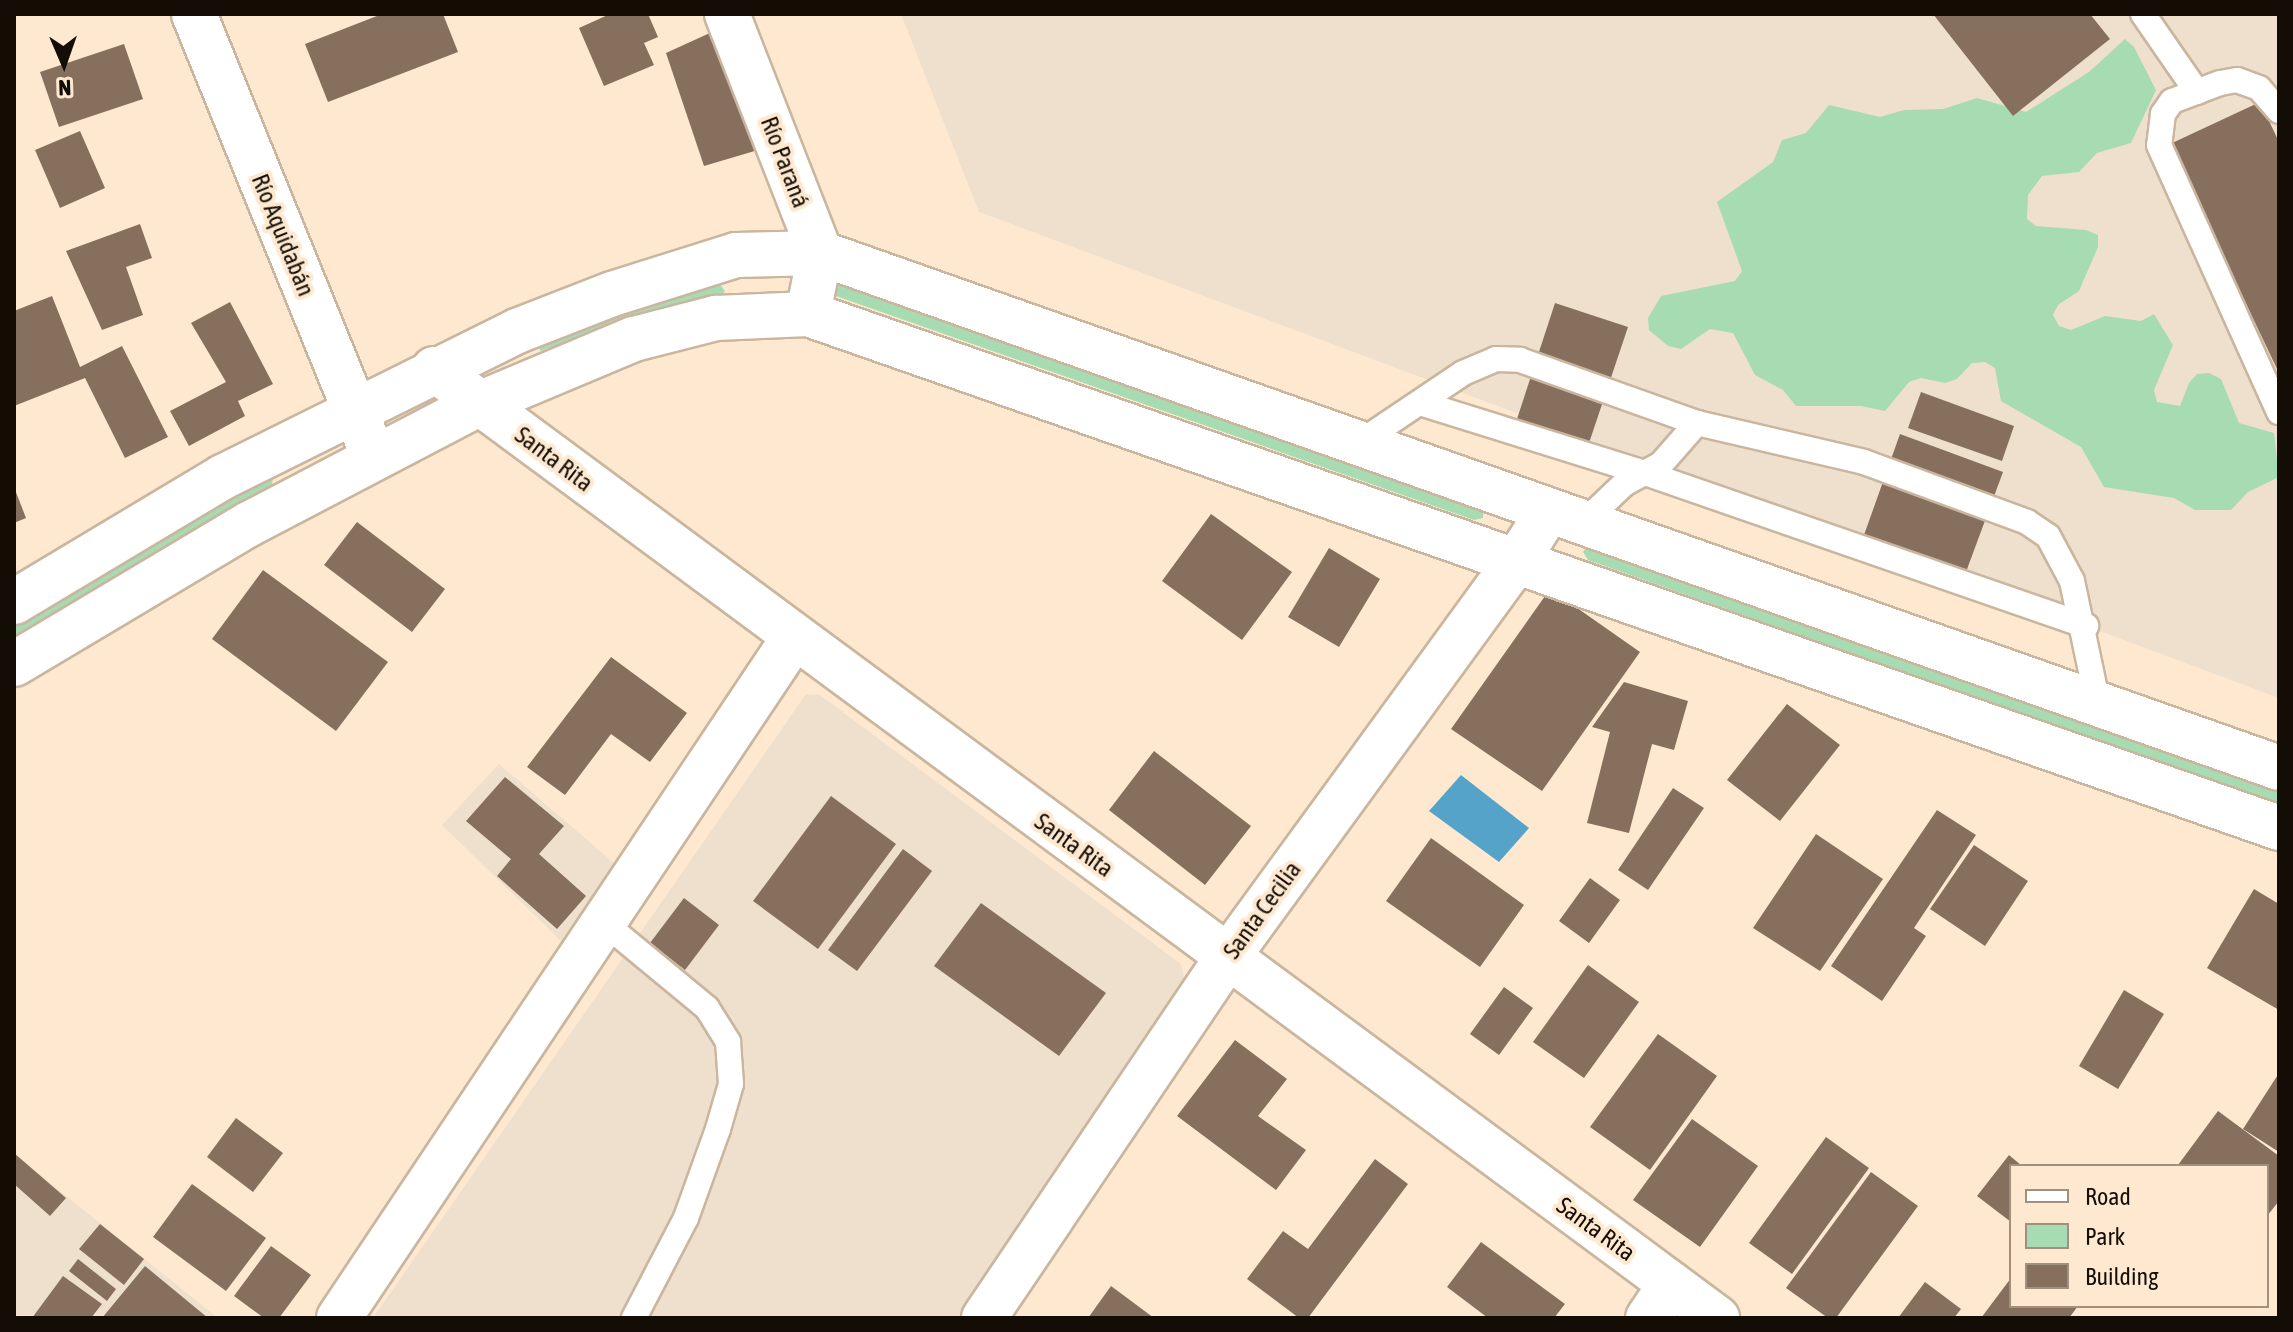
<!DOCTYPE html>
<meta charset="utf-8">
<style>
body{margin:0}
#map{position:relative;width:2293px;height:1332px;overflow:hidden;background:#fee9d0;font-family:"Asap Condensed",sans-serif}
div>[style]{position:absolute}
.industrial>*{inset:0;background:#efe0ce}
.green>*{inset:0;background:#a7dbb2}
.water>*{inset:0;background:#55a3c8}
.building>*{inset:0;background:#876f5e}
.roads{filter:drop-shadow(2px 0 #cab69f) drop-shadow(-2px 0 #cab69f) drop-shadow(0 2px #cab69f) drop-shadow(0 -2px #cab69f)}
.service>*{height:24px;margin:-12px;padding:0 12px;transform-origin:12px;border-radius:12px;background:#fff}
.minor>*{height:44px;margin:-22px;padding:0 22px;transform-origin:22px;border-radius:22px;background:#fff}
.secondary>*{height:44px;margin:-22px;padding:0 22px;transform-origin:22px;border-radius:22px;background:#fff}
span{translate:-50% -50%;white-space:nowrap;text-align:center;line-height:1.15;-webkit-text-stroke:8px #fee9d0;paint-order:stroke}
.street-label{font-size:24px;color:#140d06}
.frame{position:absolute;inset:0;border:16px solid #140d06;pointer-events:none}
.legend{position:absolute;left:2009px;top:1164px;width:260px;height:144px;box-sizing:border-box;background:#fee9d0;border:2px solid #a0917f;margin:0;padding:10px 14px;list-style:none;font-size:24px;color:#140d06}
.legend li{display:flex;align-items:center;gap:16px;height:40px}
.legend b{width:40px;border:2px solid #a0917f}
.north{position:absolute;left:24px;top:24px;width:80px;height:80px;-webkit-text-stroke:6px #fee9d0;paint-order:stroke;rotate:178deg;font-size:22px;font-weight:700;line-height:32px;text-align:center;color:#140d06}
.north::after{content:'';display:block;margin:auto;width:28px;height:36px;background:#140d06;clip-path:polygon(50% 0,100% 100%,50% 72%,0 100%)}
</style>
<div id="map">
<div class="industrial">
<i style="clip-path:polygon(901px 14px,2279px 14px,2279px 698px,979px 212px)"></i>
<i style="clip-path:polygon(806px 694px,820px 695px,1181px 964px,1187px 991px,967px 1318px,373px 1318px)"></i>
<i style="clip-path:polygon(499px 764px,614px 863px,561px 941px,442px 825px)"></i>
<i style="clip-path:polygon(14px 1154px,218px 1318px,14px 1315px)"></i>
</div>
<div class="green">
<i style="clip-path:polygon(2125px 39px,2134px 47px,2156px 90px,2131px 143px,2097px 153px,2079px 172px,2042px 176px,2028px 195px,2027px 219px,2036px 226px,2086px 230px,2098px 235px,2098px 247px,2079px 291px,2058px 305px,2053px 315px,2059px 326px,2071px 330px,2105px 316px,2141px 321px,2154px 314px,2173px 345px,2154px 390px,2157px 402px,2180px 406px,2189px 383px,2197px 374px,2209px 373px,2221px 379px,2239px 423px,2274px 433px,2279px 477px,2248px 492px,2231px 510px,2195px 510px,2174px 498px,2104px 487px,2081px 447px,2001px 401px,1995px 368px,1985px 362px,1972px 363px,1957px 379px,1945px 383px,1921px 378px,1909px 382px,1885px 411px,1861px 406px,1796px 406px,1783px 390px,1755px 375px,1733px 333px,1710px 329px,1681px 349px,1668px 346px,1649px 330px,1648px 318px,1661px 296px,1735px 281px,1742px 271px,1717px 202px,1773px 162px,1782px 140px,1806px 133px,1829px 105px,1880px 117px,1904px 110px,1943px 109px,1977px 98px,2026px 112px,2089px 72px)"></i>
<i style="clip-path:polygon(835px 281px,1483px 508px,1483px 518px,1474px 520px,833px 295px)"></i>
<i style="clip-path:polygon(718px 282px,725px 291px,720px 296px,654px 311px,540px 351px,540px 339px)"></i>
<i style="clip-path:polygon(273px 474px,272px 486px,14px 639px,14px 622px)"></i>
<i style="clip-path:polygon(1589px 544px,2279px 786px,2279px 805px,1588px 560px,1583px 552px)"></i>
</div>
<div class="water">
<i style="clip-path:polygon(1461px 775px,1529px 828px,1499px 862px,1429px 811px)"></i>
</div>
<div class="building">
<i style="clip-path:polygon(382px 14px,443px 14px,458px 52px,328px 102px,305px 44px)"></i>
<i style="clip-path:polygon(610px 14px,648px 14px,658px 37px,644px 43px,654px 65px,604px 86px,579px 28px)"></i>
<i style="clip-path:polygon(1933px 14px,2090px 14px,2110px 39px,2013px 116px)"></i>
<i style="clip-path:polygon(712px 32px,758px 150px,704px 166px,666px 53px)"></i>
<i style="clip-path:polygon(124px 44px,143px 99px,59px 127px,40px 72px)"></i>
<i style="clip-path:polygon(2260px 102px,2279px 142px,2279px 373px,2170px 144px)"></i>
<i style="clip-path:polygon(80px 131px,105px 188px,60px 208px,35px 150px)"></i>
<i style="clip-path:polygon(140px 224px,152px 258px,126px 267px,143px 315px,102px 330px,66px 251px)"></i>
<i style="clip-path:polygon(52px 296px,80px 367px,122px 346px,168px 437px,125px 458px,85px 378px,14px 406px,14px 311px)"></i>
<i style="clip-path:polygon(230px 302px,273px 384px,238px 401px,245px 416px,189px 446px,170px 411px,226px 382px,191px 323px)"></i>
<i style="clip-path:polygon(1555px 303px,1628px 327px,1588px 446px,1516px 422px)"></i>
<i style="clip-path:polygon(1921px 392px,2014px 426px,2002px 461px,1908px 428px)"></i>
<i style="clip-path:polygon(1900px 434px,2003px 472px,1966px 572px,1864px 535px)"></i>
<i style="clip-path:polygon(14px 487px,26px 518px,14px 523px)"></i>
<i style="clip-path:polygon(1211px 514px,1292px 572px,1242px 640px,1162px 581px)"></i>
<i style="clip-path:polygon(357px 522px,445px 589px,412px 632px,324px 565px)"></i>
<i style="clip-path:polygon(1329px 548px,1380px 579px,1339px 647px,1288px 617px)"></i>
<i style="clip-path:polygon(263px 570px,388px 662px,336px 731px,212px 639px)"></i>
<i style="clip-path:polygon(1550px 589px,1640px 652px,1542px 791px,1451px 729px)"></i>
<i style="clip-path:polygon(611px 657px,687px 713px,650px 762px,611px 734px,565px 795px,527px 767px)"></i>
<i style="clip-path:polygon(1624px 682px,1688px 701px,1674px 750px,1652px 744px,1629px 833px,1587px 823px,1610px 732px,1592px 727px)"></i>
<i style="clip-path:polygon(1787px 704px,1840px 745px,1780px 821px,1727px 780px)"></i>
<i style="clip-path:polygon(1154px 751px,1251px 826px,1205px 885px,1109px 810px)"></i>
<i style="clip-path:polygon(505px 777px,564px 826px,539px 854px,586px 896px,557px 929px,497px 876px,511px 859px,466px 821px)"></i>
<i style="clip-path:polygon(1673px 788px,1704px 808px,1648px 890px,1618px 870px)"></i>
<i style="clip-path:polygon(831px 796px,896px 844px,818px 949px,753px 901px)"></i>
<i style="clip-path:polygon(1937px 810px,1976px 835px,1914px 928px,1926px 936px,1882px 1001px,1831px 966px)"></i>
<i style="clip-path:polygon(1816px 834px,1883px 879px,1820px 971px,1753px 928px)"></i>
<i style="clip-path:polygon(1431px 838px,1524px 905px,1480px 967px,1386px 901px)"></i>
<i style="clip-path:polygon(1974px 845px,2028px 881px,1985px 946px,1930px 909px)"></i>
<i style="clip-path:polygon(903px 849px,932px 871px,857px 971px,828px 950px)"></i>
<i style="clip-path:polygon(1590px 878px,1620px 900px,1589px 943px,1559px 921px)"></i>
<i style="clip-path:polygon(2254px 889px,2279px 904px,2279px 1010px,2207px 968px)"></i>
<i style="clip-path:polygon(684px 898px,719px 925px,685px 970px,650px 943px)"></i>
<i style="clip-path:polygon(981px 903px,1106px 993px,1059px 1056px,934px 966px)"></i>
<i style="clip-path:polygon(1588px 965px,1639px 1002px,1584px 1078px,1533px 1042px)"></i>
<i style="clip-path:polygon(1504px 987px,1533px 1008px,1499px 1055px,1470px 1034px)"></i>
<i style="clip-path:polygon(2124px 990px,2164px 1014px,2118px 1089px,2079px 1066px)"></i>
<i style="clip-path:polygon(1658px 1034px,1717px 1076px,1650px 1170px,1590px 1127px)"></i>
<i style="clip-path:polygon(1235px 1040px,1287px 1079px,1258px 1116px,1306px 1150px,1276px 1190px,1177px 1116px)"></i>
<i style="clip-path:polygon(2279px 1073px,2279px 1152px,2243px 1129px)"></i>
<i style="clip-path:polygon(2218px 1111px,2279px 1156px,2279px 1201px,2267px 1216px,2267px 1166px,2178px 1165px)"></i>
<i style="clip-path:polygon(236px 1118px,283px 1153px,253px 1192px,207px 1157px)"></i>
<i style="clip-path:polygon(1692px 1119px,1758px 1166px,1700px 1247px,1633px 1200px)"></i>
<i style="clip-path:polygon(1826px 1137px,1869px 1168px,1792px 1274px,1749px 1243px)"></i>
<i style="clip-path:polygon(14px 1153px,66px 1198px,50px 1216px,14px 1184px)"></i>
<i style="clip-path:polygon(2009px 1155px,2022px 1166px,2011px 1166px,2011px 1222px,1977px 1196px)"></i>
<i style="clip-path:polygon(1375px 1159px,1408px 1184px,1308px 1318px,1299px 1318px,1247px 1279px,1283px 1231px,1308px 1249px)"></i>
<i style="clip-path:polygon(1871px 1172px,1918px 1206px,1836px 1318px,1828px 1318px,1786px 1288px)"></i>
<i style="clip-path:polygon(192px 1184px,266px 1238px,226px 1291px,153px 1237px)"></i>
<i style="clip-path:polygon(100px 1224px,144px 1259px,124px 1285px,79px 1249px)"></i>
<i style="clip-path:polygon(1481px 1242px,1565px 1304px,1554px 1318px,1488px 1318px,1447px 1287px)"></i>
<i style="clip-path:polygon(271px 1246px,311px 1275px,279px 1318px,264px 1318px,234px 1296px)"></i>
<i style="clip-path:polygon(78px 1259px,116px 1289px,107px 1301px,69px 1271px)"></i>
<i style="clip-path:polygon(145px 1266px,208px 1318px,102px 1318px)"></i>
<i style="clip-path:polygon(63px 1276px,102px 1304px,91px 1318px,32px 1318px)"></i>
<i style="clip-path:polygon(2011px 1278px,2011px 1306px,2078px 1306px,2069px 1318px,1981px 1318px)"></i>
<i style="clip-path:polygon(1925px 1282px,1961px 1309px,1954px 1318px,1898px 1318px)"></i>
<i style="clip-path:polygon(1111px 1286px,1154px 1318px,1088px 1318px)"></i>
</div>
<div class="roads">
<div class="service">
<i style="left:2143px;top:14px;width:95px;rotate:55.3deg"></i>
<i style="left:2279px;top:111px;width:30px;rotate:-131deg"></i>
<i style="left:2259px;top:88px;width:23px;rotate:-160deg"></i>
<i style="left:2237px;top:80px;width:17px;rotate:170deg"></i>
<i style="left:2220px;top:83px;width:51px;rotate:159.4deg"></i>
<i style="left:2172px;top:101px;width:16px;rotate:125deg"></i>
<i style="left:2163px;top:114px;width:31px;rotate:97deg"></i>
<i style="left:2159px;top:145px;width:293px;rotate:65.8deg"></i>
<i style="left:1420px;top:403px;width:236px;rotate:17.3deg"></i>
<i style="left:1645px;top:473px;width:467px;rotate:19.1deg"></i>
<i style="left:1359px;top:443px;width:125px;rotate:-33.9deg"></i>
<i style="left:1463px;top:373px;width:36px;rotate:-23deg"></i>
<i style="left:1496px;top:359px;width:24px;rotate:2deg"></i>
<i style="left:1520px;top:360px;width:188px;rotate:19.6deg"></i>
<i style="left:1583px;top:523px;width:57px;rotate:-43.6deg"></i>
<i style="left:1624px;top:484px;width:42px;rotate:-28.4deg"></i>
<i style="left:1661px;top:464px;width:55px;rotate:-48.7deg"></i>
<i style="left:1697px;top:423px;width:171px;rotate:13.1deg"></i>
<i style="left:1864px;top:462px;width:174px;rotate:20.2deg"></i>
<i style="left:2027px;top:522px;width:25px;rotate:34deg"></i>
<i style="left:2048px;top:536px;width:51px;rotate:61.9deg"></i>
<i style="left:2072px;top:581px;width:126px;rotate:78.1deg"></i>
<i style="left:603px;top:922px;width:135px;rotate:39.6deg"></i>
<i style="left:707px;top:1008px;width:40px;rotate:58deg"></i>
<i style="left:728px;top:1042px;width:42px;rotate:85.9deg"></i>
<i style="left:731px;top:1084px;width:47px;rotate:106.1deg"></i>
<i style="left:718px;top:1129px;width:95px;rotate:109.8deg"></i>
<i style="left:686px;top:1218px;width:113px;rotate:117.5deg"></i>
</div>
<div class="minor">
<i style="left:194px;top:14px;width:476px;rotate:67.9deg"></i>
<i style="left:727px;top:14px;width:256px;rotate:68.7deg"></i>
<i style="left:820px;top:253px;width:62px;rotate:101.1deg"></i>
<i style="left:434px;top:369px;width:1596px;rotate:36.49deg"></i>
<i style="left:339px;top:1318px;width:817px;rotate:-56.23deg"></i>
<i style="left:984px;top:1318px;width:434px;rotate:-56deg"></i>
<i style="left:1227px;top:958px;width:492px;rotate:-53.9deg"></i>
<i style="left:1517px;top:561px;width:60px;rotate:-57.9deg"></i>
<i style="left:1648px;top:1318px;width:41px;rotate:-55.9deg"></i>
</div>
<div class="secondary">
<i style="left:14px;top:602px;width:244px;rotate:-30.9deg"></i>
<i style="left:223px;top:477px;width:328px;rotate:-26.4deg"></i>
<i style="left:517px;top:331px;width:102px;rotate:-21.3deg"></i>
<i style="left:612px;top:294px;width:130px;rotate:-17.5deg"></i>
<i style="left:736px;top:255px;width:84px;rotate:-1.4deg"></i>
<i style="left:820px;top:253px;width:1547px;rotate:19.44deg"></i>
<i style="left:14px;top:664px;width:274px;rotate:-30.8deg"></i>
<i style="left:249px;top:524px;width:259px;rotate:-27.6deg"></i>
<i style="left:479px;top:404px;width:168px;rotate:-22.8deg"></i>
<i style="left:634px;top:339px;width:85px;rotate:-14.4deg"></i>
<i style="left:716px;top:318px;width:92px;rotate:-2.5deg"></i>
<i style="left:808px;top:314px;width:1558px;rotate:19.26deg"></i>
</div>
</div>
<div class="street-label">
<span style="left:785px;top:162px;rotate:69deg">Río Paraná</span>
<span style="left:283px;top:235px;rotate:68deg">Río Aquidabán</span>
<span style="left:554px;top:459px;rotate:37deg">Santa Rita</span>
<span style="left:1074px;top:845px;rotate:36deg">Santa Rita</span>
<span style="left:1262px;top:910px;rotate:-54deg">Santa Cecilia</span>
<span style="left:1596px;top:1229px;rotate:36deg">Santa Rita</span>
</div>
<div class="frame"></div>
<ul class="legend">
<li><b style="height:10px;background:#fff"></b>Road</li>
<li><b style="height:22px;background:#a7dbb2"></b>Park</li>
<li><b style="height:22px;background:#876f5e"></b>Building</li>
</ul>
<div class="north">N</div>
</div>
